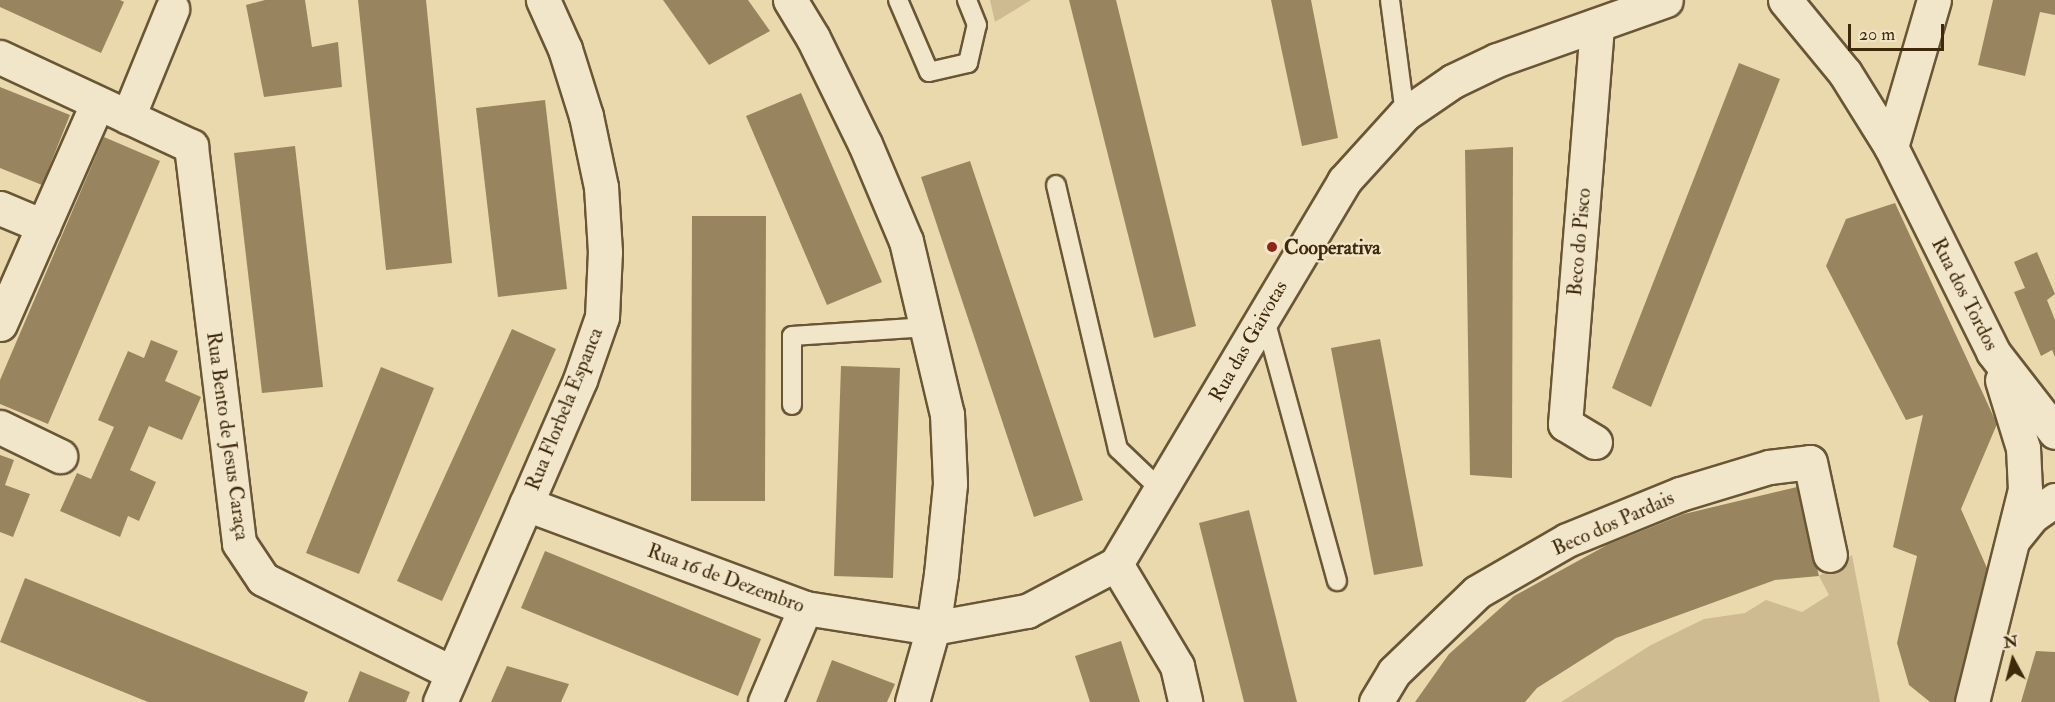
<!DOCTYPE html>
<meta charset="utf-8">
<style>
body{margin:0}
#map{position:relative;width:2055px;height:702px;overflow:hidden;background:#ebd9ae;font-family:"IM FELL Double Pica",serif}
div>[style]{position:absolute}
.green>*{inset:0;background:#cebb92}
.building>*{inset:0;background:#988560}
.roads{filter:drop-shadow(2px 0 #695634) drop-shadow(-2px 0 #695634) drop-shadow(0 2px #695634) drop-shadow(0 -2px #695634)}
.service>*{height:18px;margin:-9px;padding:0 9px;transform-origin:9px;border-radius:9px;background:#f2e6ca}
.minor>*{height:33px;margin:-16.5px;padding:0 16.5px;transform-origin:16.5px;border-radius:16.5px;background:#f2e6ca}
.tertiary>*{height:33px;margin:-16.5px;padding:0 16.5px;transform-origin:16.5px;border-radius:16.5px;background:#f2e6ca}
.dots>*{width:16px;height:16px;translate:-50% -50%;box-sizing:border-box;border:3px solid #f2e6ca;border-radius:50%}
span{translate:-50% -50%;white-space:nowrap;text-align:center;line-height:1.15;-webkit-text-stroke:4.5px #f2e6ca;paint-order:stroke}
.street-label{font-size:20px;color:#3e2a0b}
.poi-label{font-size:20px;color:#3e2a0b;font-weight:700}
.left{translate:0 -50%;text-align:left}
.north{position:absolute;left:1983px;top:630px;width:60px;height:60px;-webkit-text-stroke:4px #f2e6ca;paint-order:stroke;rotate:353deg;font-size:16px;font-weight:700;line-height:24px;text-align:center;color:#3e2a0b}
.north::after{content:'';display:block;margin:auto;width:21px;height:27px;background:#3e2a0b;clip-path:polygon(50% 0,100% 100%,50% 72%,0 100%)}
.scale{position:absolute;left:1848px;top:24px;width:96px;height:27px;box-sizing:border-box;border:3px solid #3e2a0b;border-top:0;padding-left:8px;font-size:18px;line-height:21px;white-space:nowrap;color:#3e2a0b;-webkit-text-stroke:4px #f2e6ca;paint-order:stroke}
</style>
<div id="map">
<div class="green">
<i style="clip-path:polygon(990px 0,1031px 0,995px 22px)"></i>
<i style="clip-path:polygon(1852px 555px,1880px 702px,1561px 702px,1651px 645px,1704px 619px,1745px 613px,1766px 600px,1802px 612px,1829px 595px,1819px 576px)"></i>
</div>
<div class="building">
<i style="clip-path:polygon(0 0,120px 0,124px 2px,101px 53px,0 7px)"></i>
<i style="clip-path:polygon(265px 0,305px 0,312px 47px,338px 42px,342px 87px,264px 97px,246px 5px)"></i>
<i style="clip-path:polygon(358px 0,426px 0,452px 263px,386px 270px)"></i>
<i style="clip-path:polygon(663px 0,748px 0,770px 31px,709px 65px)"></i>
<i style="clip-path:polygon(1069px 0,1116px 0,1196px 326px,1154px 338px)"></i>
<i style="clip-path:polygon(1271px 0,1311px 0,1338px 138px,1302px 146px)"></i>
<i style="clip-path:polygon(1993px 0,2055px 0,2055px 15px,2040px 12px,2025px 76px,1978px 65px)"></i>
<i style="clip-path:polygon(1739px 63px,1780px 79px,1651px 407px,1612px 388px)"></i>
<i style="clip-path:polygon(0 87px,70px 115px,42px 185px,0 168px)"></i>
<i style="clip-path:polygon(801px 93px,882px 282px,827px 305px,746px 116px)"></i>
<i style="clip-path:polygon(545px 100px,567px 289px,498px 297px,476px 108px)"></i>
<i style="clip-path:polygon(104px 137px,160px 161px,48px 424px,0 404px,0 380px)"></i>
<i style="clip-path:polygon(295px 146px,323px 387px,262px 393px,234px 153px)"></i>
<i style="clip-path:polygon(1513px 147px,1512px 478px,1470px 475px,1465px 150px)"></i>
<i style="clip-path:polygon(970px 161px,1083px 500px,1034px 517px,921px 177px)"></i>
<i style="clip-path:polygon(1895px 203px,1997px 424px,1961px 509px,1994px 584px,1958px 702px,1930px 702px,1909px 685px,1897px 643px,1917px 556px,1893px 547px,1923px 415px,1906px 420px,1826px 266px,1846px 219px)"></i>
<i style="clip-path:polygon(692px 216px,766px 216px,765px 501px,691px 501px)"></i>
<i style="clip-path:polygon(2037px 252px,2055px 294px,2047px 300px,2055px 320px,2055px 357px,2052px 350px,2041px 356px,2014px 292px,2025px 288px,2014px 262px)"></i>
<i style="clip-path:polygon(512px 329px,556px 349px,442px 601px,397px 581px)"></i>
<i style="clip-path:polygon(1380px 339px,1423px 566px,1374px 575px,1331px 348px)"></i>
<i style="clip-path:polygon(151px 340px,178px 351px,165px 381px,201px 397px,182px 440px,149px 426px,130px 470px,156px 482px,139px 521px,128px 516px,120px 537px,60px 511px,77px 473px,91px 479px,114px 427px,98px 420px,128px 351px,144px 358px)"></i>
<i style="clip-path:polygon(841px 366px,900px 368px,893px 578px,834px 576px)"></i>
<i style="clip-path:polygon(381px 367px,434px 388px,359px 574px,306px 553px)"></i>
<i style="clip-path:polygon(0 455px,14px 460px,5px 485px,30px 494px,13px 537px,0 532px)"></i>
<i style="clip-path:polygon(1797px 487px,1819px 576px,1775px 580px,1616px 638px,1537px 688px,1525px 702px,1415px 702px,1449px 654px,1514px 596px,1607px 545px,1684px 514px)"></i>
<i style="clip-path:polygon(1249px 510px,1297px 702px,1244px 702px,1199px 523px)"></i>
<i style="clip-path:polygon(545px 551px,761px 639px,738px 696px,521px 608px)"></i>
<i style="clip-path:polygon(25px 578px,308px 692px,304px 702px,148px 702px,0 642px)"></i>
<i style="clip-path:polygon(1121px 641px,1140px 702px,1090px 702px,1075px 656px)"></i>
<i style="clip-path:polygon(2036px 651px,2055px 652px,2055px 702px,2021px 702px)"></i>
<i style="clip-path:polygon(832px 660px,895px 684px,887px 702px,816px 702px)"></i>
<i style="clip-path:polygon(507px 666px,569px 684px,561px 702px,491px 702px)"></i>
<i style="clip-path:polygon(360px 671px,410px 692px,406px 702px,348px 702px)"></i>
</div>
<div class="roads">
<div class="service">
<i style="left:898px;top:0;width:78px;rotate:66.7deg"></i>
<i style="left:929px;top:72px;width:40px;rotate:-13deg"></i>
<i style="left:968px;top:63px;width:39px;rotate:-77deg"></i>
<i style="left:977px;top:25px;width:27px;rotate:-112deg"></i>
<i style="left:1390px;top:0;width:115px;rotate:82.5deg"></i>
<i style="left:1056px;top:185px;width:271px;rotate:76.8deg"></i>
<i style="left:1118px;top:449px;width:58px;rotate:43.6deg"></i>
<i style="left:1264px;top:316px;width:275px;rotate:74.6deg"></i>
<i style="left:792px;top:405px;width:69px;rotate:-90deg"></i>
<i style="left:792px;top:336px;width:136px;rotate:-3.8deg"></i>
</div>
<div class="minor">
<i style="left:1785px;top:0;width:94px;rotate:50.6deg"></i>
<i style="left:1845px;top:73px;width:87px;rotate:58.1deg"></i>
<i style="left:1891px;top:147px;width:229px;rotate:63.5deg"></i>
<i style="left:1993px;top:352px;width:101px;rotate:52.2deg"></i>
<i style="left:0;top:57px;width:211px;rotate:25deg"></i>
<i style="left:191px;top:146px;width:400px;rotate:83.1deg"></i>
<i style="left:239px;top:543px;width:43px;rotate:56.3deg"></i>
<i style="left:263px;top:579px;width:211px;rotate:26.4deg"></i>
<i style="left:128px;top:117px;width:117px;rotate:-67.8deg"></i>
<i style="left:1891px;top:147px;width:153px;rotate:-73.7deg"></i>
<i style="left:0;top:208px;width:47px;rotate:22.7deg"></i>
<i style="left:0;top:324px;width:240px;rotate:-66.2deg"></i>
<i style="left:0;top:427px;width:67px;rotate:25.8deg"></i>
<i style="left:1595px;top:442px;width:35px;rotate:-149deg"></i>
<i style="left:1565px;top:424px;width:400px;rotate:-85.4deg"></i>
<i style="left:526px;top:504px;width:298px;rotate:20.4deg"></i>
<i style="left:805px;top:608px;width:130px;rotate:8.9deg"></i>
<i style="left:933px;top:628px;width:96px;rotate:-10.3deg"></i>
<i style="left:1027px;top:611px;width:101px;rotate:-27.8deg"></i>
<i style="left:1116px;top:564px;width:446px;rotate:-59.2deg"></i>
<i style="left:1344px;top:181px;width:91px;rotate:-47.7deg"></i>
<i style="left:1405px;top:114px;width:58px;rotate:-34.5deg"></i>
<i style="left:1453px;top:81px;width:49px;rotate:-25.5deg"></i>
<i style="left:1497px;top:60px;width:179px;rotate:-19.5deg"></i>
<i style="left:2015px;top:537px;width:27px;rotate:-51deg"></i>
<i style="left:2032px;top:516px;width:28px;rotate:-35deg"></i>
<i style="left:1116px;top:564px;width:119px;rotate:59.1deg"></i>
<i style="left:1177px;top:666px;width:37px;rotate:77deg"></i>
<i style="left:440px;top:702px;width:351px;rotate:-66.5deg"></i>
<i style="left:580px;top:380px;width:67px;rotate:-70.8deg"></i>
<i style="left:602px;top:317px;width:65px;rotate:-87.4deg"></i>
<i style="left:605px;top:252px;width:65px;rotate:-93.5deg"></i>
<i style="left:601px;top:187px;width:73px;rotate:-101.9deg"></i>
<i style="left:586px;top:116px;width:70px;rotate:-107.4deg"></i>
<i style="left:565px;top:49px;width:54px;rotate:-114.2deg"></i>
<i style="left:765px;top:702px;width:102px;rotate:-66.9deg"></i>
<i style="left:1376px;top:702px;width:35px;rotate:-59deg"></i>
<i style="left:1394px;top:672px;width:115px;rotate:-43.9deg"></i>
<i style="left:1477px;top:592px;width:104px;rotate:-30deg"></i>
<i style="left:1567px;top:540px;width:122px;rotate:-22.2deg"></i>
<i style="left:1680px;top:494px;width:93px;rotate:-16.9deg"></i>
<i style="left:1769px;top:467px;width:41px;rotate:-7deg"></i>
<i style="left:1810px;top:462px;width:95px;rotate:77.9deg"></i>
<i style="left:1972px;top:702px;width:219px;rotate:-76deg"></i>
<i style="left:2025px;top:490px;width:42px;rotate:-92.7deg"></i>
<i style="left:2023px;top:448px;width:71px;rotate:-107.2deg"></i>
</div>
<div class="tertiary">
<i style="left:790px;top:0;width:44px;rotate:58.8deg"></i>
<i style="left:813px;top:38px;width:118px;rotate:63.9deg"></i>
<i style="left:865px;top:144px;width:105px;rotate:67.1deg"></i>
<i style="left:906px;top:241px;width:178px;rotate:76.7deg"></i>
<i style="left:947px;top:414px;width:70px;rotate:87.5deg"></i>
<i style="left:950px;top:484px;width:90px;rotate:95.7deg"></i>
<i style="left:941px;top:574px;width:55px;rotate:98.4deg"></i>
<i style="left:933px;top:628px;width:77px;rotate:105.8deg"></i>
</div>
</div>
<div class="dots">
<i style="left:1272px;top:247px;background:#8f2418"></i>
</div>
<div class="street-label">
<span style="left:1579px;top:242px;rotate:-85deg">Beco do Pisco</span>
<span style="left:1965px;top:294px;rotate:63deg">Rua dos Tordos</span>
<span style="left:1248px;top:341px;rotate:-60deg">Rua das Gaivotas</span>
<span style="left:564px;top:409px;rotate:-68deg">Rua Florbela Espanca</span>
<span style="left:228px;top:436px;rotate:82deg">Rua Bento de Jesus Caraça</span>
<span style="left:1613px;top:523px;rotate:-24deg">Beco dos Pardais</span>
<span style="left:726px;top:578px;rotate:20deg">Rua 16 de Dezembro</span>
</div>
<div class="poi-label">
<span class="left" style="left:1284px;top:247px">Cooperativa</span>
</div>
<div class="north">N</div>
<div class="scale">20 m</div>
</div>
